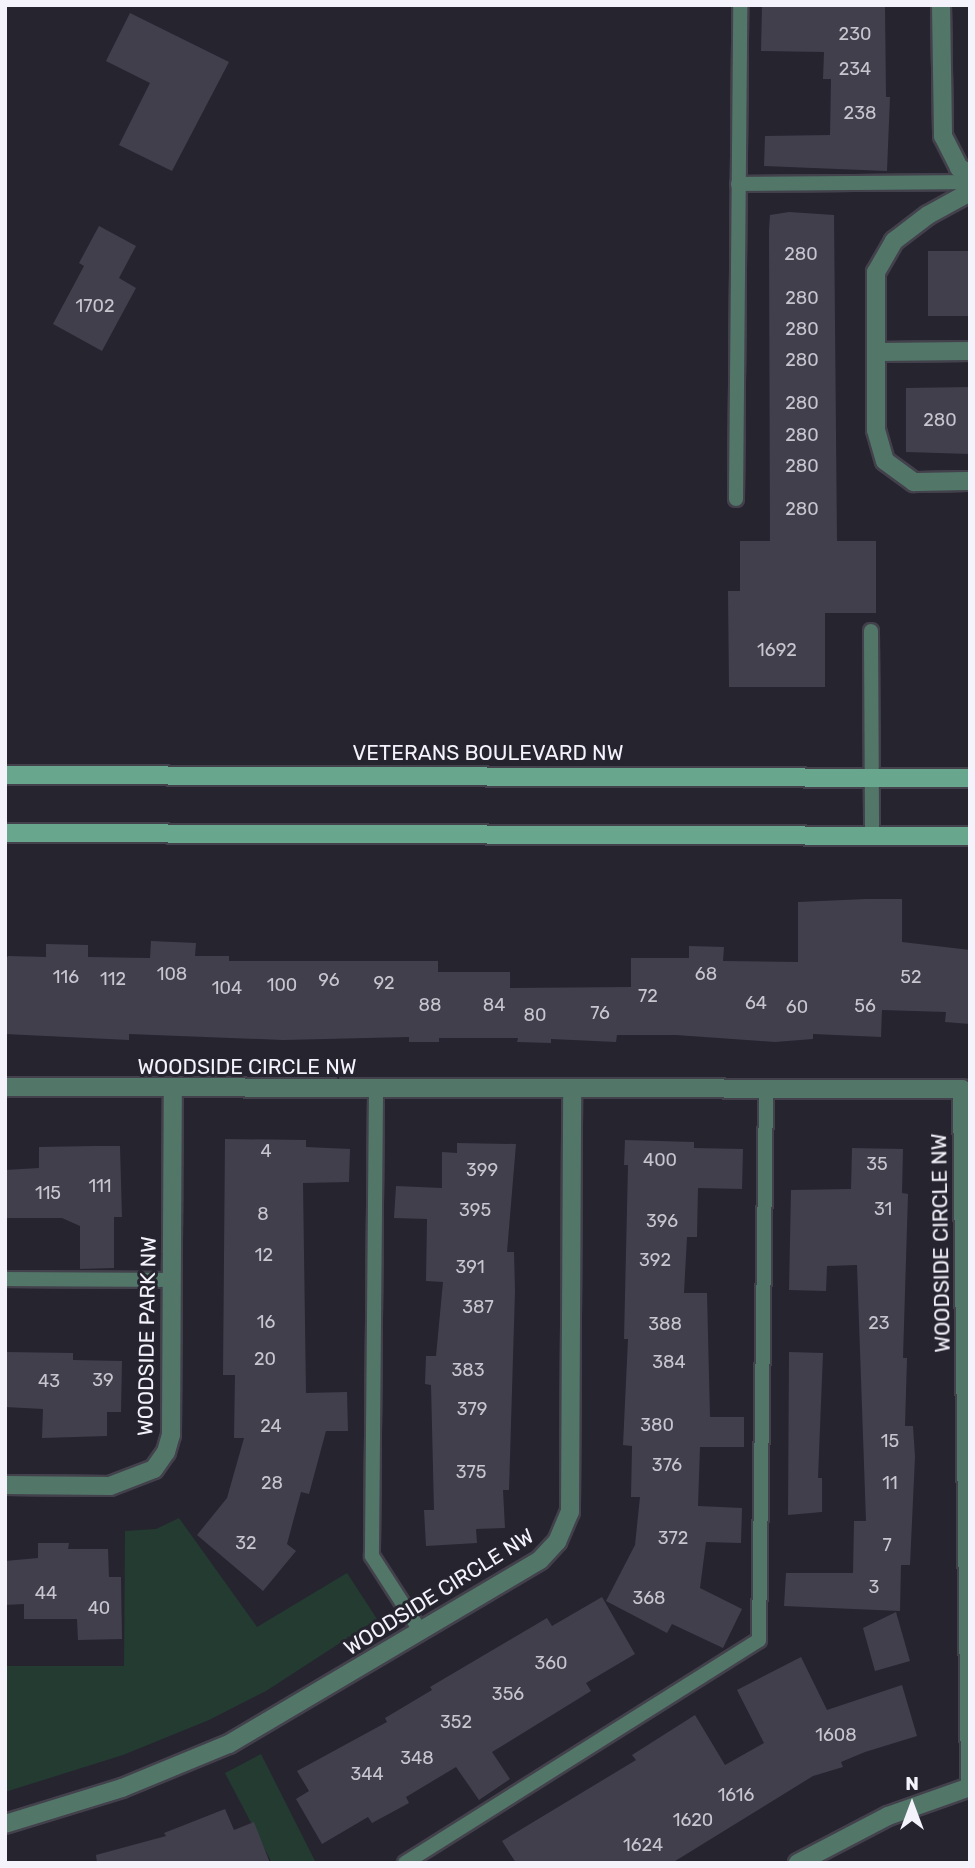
<!DOCTYPE html>
<style>
body{margin:0}
#map{position:relative;width:975px;height:1868px;overflow:hidden;background:#26242f;font-family:Rubik,sans-serif}
div>[style]{position:absolute}
.green>*{inset:0;background:#233b31}
.building>*{inset:0;background:#413f4c}
.roads{filter:drop-shadow(2px 0 #43414c) drop-shadow(-2px 0 #43414c) drop-shadow(0 2px #43414c) drop-shadow(0 -2px #43414c)}
.lane>*{height:14px;margin:-7px;padding:0 7px;transform-origin:7px;border-radius:7px;background:#527769}
.street>*{height:18px;margin:-9px;padding:0 9px;transform-origin:9px;border-radius:9px;background:#527769}
.secondary>*{height:18px;margin:-9px;padding:0 9px;transform-origin:9px;border-radius:9px;background:#68a68e}
span{translate:-50% -50%;white-space:nowrap;text-align:center;line-height:1.15;-webkit-text-stroke:6px #26242f;paint-order:stroke}
.number-label{font-size:18px;color:#c7c6cf}
.number-label span{-webkit-text-stroke-width:0}
.street-label{font-size:21px;color:#f4f3fb}
.frame{position:absolute;inset:0;border:7px solid #f4f3fb;pointer-events:none}
.north{position:absolute;left:877px;top:1770px;width:70px;height:70px;-webkit-text-stroke:5px #26242f;paint-order:stroke;rotate:0deg;font-size:19px;font-weight:700;line-height:28px;text-align:center;color:#f4f3fb}
.north::after{content:'';display:block;margin:auto;width:24px;height:32px;background:#f4f3fb;clip-path:polygon(50% 0,100% 100%,50% 72%,0 100%)}
</style>
<div id="map">
<div class="green">
<i style="clip-path:polygon(179px 1518px,257px 1627px,347px 1573px,377px 1619px,266px 1691px,209px 1720px,123px 1755px,5px 1792px,5px 1666px,124px 1666px,125px 1531px,156px 1529px)"></i>
<i style="clip-path:polygon(261px 1754px,316px 1863px,272px 1863px,225px 1773px)"></i>
</div>
<div class="building">
<i style="clip-path:polygon(762px 5px,885px 5px,886px 97px,890px 97px,887px 171px,764px 166px,765px 136px,830px 135px,831px 79px,823px 79px,824px 52px,761px 51px)"></i>
<i style="clip-path:polygon(130px 13px,229px 62px,172px 171px,119px 145px,150px 83px,106px 61px)"></i>
<i style="clip-path:polygon(789px 212px,834px 215px,837px 541px,876px 541px,876px 613px,825px 613px,825px 687px,729px 687px,728px 591px,740px 591px,740px 541px,770px 541px,769px 230px,770px 215px)"></i>
<i style="clip-path:polygon(99px 226px,136px 246px,119px 278px,136px 288px,102px 351px,53px 324px,84px 266px,79px 263px)"></i>
<i style="clip-path:polygon(928px 251px,970px 251px,970px 316px,928px 316px)"></i>
<i style="clip-path:polygon(970px 387px,970px 454px,906px 452px,906px 388px)"></i>
<i style="clip-path:polygon(866px 899px,902px 899px,902px 942px,970px 950px,970px 1024px,945px 1022px,946px 1012px,882px 1010px,881px 1037px,813px 1034px,813px 1039px,775px 1042px,676px 1035px,617px 1035px,616px 1042px,551px 1039px,551px 1043px,517px 1042px,518px 1038px,439px 1038px,439px 1042px,409px 1042px,409px 1037px,283px 1040px,129px 1034px,129px 1040px,5px 1034px,5px 961px,8px 956px,46px 957px,46px 944px,88px 945px,88px 957px,150px 958px,151px 941px,196px 943px,195px 956px,229px 956px,229px 961px,438px 961px,438px 972px,510px 972px,510px 988px,631px 987px,631px 958px,689px 958px,689px 946px,724px 947px,723px 961px,798px 962px,798px 902px)"></i>
<i style="clip-path:polygon(225px 1139px,306px 1140px,306px 1147px,350px 1149px,349px 1182px,303px 1183px,306px 1393px,347px 1392px,348px 1431px,326px 1431px,309px 1494px,301px 1492px,287px 1544px,296px 1551px,263px 1591px,197px 1535px,227px 1498px,244px 1438px,234px 1438px,235px 1375px,223px 1375px)"></i>
<i style="clip-path:polygon(625px 1140px,694px 1142px,694px 1148px,743px 1149px,742px 1189px,698px 1188px,697px 1237px,687px 1237px,684px 1293px,707px 1293px,710px 1417px,744px 1417px,744px 1447px,700px 1447px,698px 1506px,742px 1508px,741px 1543px,706px 1542px,700px 1588px,742px 1609px,723px 1648px,672px 1624px,667px 1633px,606px 1601px,635px 1545px,640px 1497px,631px 1497px,632px 1446px,623px 1445px,628px 1339px,624px 1339px,628px 1165px,624px 1165px)"></i>
<i style="clip-path:polygon(457px 1143px,516px 1144px,507px 1252px,514px 1252px,515px 1291px,509px 1490px,503px 1490px,505px 1528px,476px 1529px,477px 1543px,426px 1546px,424px 1510px,434px 1510px,431px 1385px,425px 1384px,426px 1356px,436px 1356px,443px 1282px,426px 1281px,427px 1219px,394px 1218px,396px 1186px,442px 1188px,442px 1152px,457px 1153px)"></i>
<i style="clip-path:polygon(96px 1146px,120px 1146px,122px 1217px,114px 1217px,114px 1268px,80px 1269px,80px 1226px,62px 1218px,5px 1218px,5px 1170px,39px 1168px,39px 1147px)"></i>
<i style="clip-path:polygon(852px 1148px,903px 1149px,902px 1193px,908px 1194px,903px 1358px,907px 1358px,905px 1426px,913px 1426px,915px 1457px,910px 1565px,901px 1565px,900px 1611px,784px 1606px,786px 1573px,853px 1573px,854px 1521px,866px 1521px,857px 1265px,827px 1266px,826px 1291px,789px 1290px,791px 1190px,851px 1189px)"></i>
<i style="clip-path:polygon(5px 1352px,73px 1353px,73px 1360px,122px 1361px,121px 1412px,107px 1412px,107px 1436px,42px 1438px,43px 1409px,5px 1407px)"></i>
<i style="clip-path:polygon(789px 1352px,823px 1353px,818px 1478px,822px 1478px,822px 1512px,788px 1515px)"></i>
<i style="clip-path:polygon(38px 1543px,69px 1543px,68px 1549px,108px 1549px,109px 1577px,121px 1577px,122px 1639px,78px 1640px,77px 1619px,24px 1619px,24px 1604px,5px 1605px,5px 1561px,38px 1558px)"></i>
<i style="clip-path:polygon(602px 1597px,635px 1654px,586px 1683px,591px 1691px,492px 1752px,510px 1779px,479px 1800px,456px 1767px,406px 1797px,409px 1803px,372px 1823px,368px 1817px,322px 1844px,296px 1799px,309px 1791px,297px 1771px,387px 1722px,385px 1718px,432px 1690px,430px 1687px,547px 1618px,552px 1626px)"></i>
<i style="clip-path:polygon(896px 1612px,910px 1661px,875px 1671px,863px 1628px)"></i>
<i style="clip-path:polygon(801px 1657px,827px 1710px,902px 1685px,917px 1736px,865px 1752px,841px 1762px,843px 1767px,813px 1776px,672px 1863px,516px 1863px,502px 1841px,636px 1760px,632px 1755px,695px 1715px,725px 1765px,764px 1743px,737px 1690px)"></i>
<i style="clip-path:polygon(225px 1809px,234px 1830px,254px 1822px,270px 1863px,97px 1863px,96px 1855px,166px 1836px,164px 1833px)"></i>
</div>
<div class="roads">
<div class="lane">
<i style="left:738px;top:184px;width:232px;rotate:-0.5deg"></i>
<i style="left:736px;top:499px;width:494px;rotate:-89.5deg"></i>
<i style="left:871px;top:631px;width:205px;rotate:89.7deg"></i>
<i style="left:376px;top:1091px;width:465px;rotate:90.5deg"></i>
<i style="left:372px;top:1556px;width:90px;rotate:57.2deg"></i>
<i style="left:5px;top:1279px;width:167px;rotate:0.3deg"></i>
<i style="left:405px;top:1863px;width:418px;rotate:-32.2deg"></i>
<i style="left:759px;top:1640px;width:550px;rotate:-89.27deg"></i>
</div>
<div class="street">
<i style="left:941px;top:5px;width:131px;rotate:89.1deg"></i>
<i style="left:943px;top:136px;width:36px;rotate:63deg"></i>
<i style="left:959px;top:168px;width:12px;rotate:24deg"></i>
<i style="left:970px;top:192px;width:48px;rotate:151.3deg"></i>
<i style="left:928px;top:215px;width:43px;rotate:142.6deg"></i>
<i style="left:894px;top:241px;width:36px;rotate:120deg"></i>
<i style="left:876px;top:272px;width:158px;rotate:90deg"></i>
<i style="left:876px;top:430px;width:32px;rotate:74deg"></i>
<i style="left:885px;top:461px;width:36px;rotate:36deg"></i>
<i style="left:914px;top:482px;width:56px;rotate:-1deg"></i>
<i style="left:876px;top:352px;width:94px;rotate:-0.6deg"></i>
<i style="left:5px;top:1087px;width:957px;rotate:0.12deg"></i>
<i style="left:962px;top:1089px;width:698px;rotate:89.34deg"></i>
<i style="left:970px;top:1787px;width:87px;rotate:160.5deg"></i>
<i style="left:888px;top:1816px;width:102px;rotate:152.4deg"></i>
<i style="left:5px;top:1485px;width:105px;rotate:0.5deg"></i>
<i style="left:110px;top:1486px;width:47px;rotate:-21.1deg"></i>
<i style="left:154px;top:1469px;width:21px;rotate:-55deg"></i>
<i style="left:166px;top:1452px;width:18px;rotate:-74deg"></i>
<i style="left:171px;top:1435px;width:345px;rotate:-89.7deg"></i>
<i style="left:5px;top:1824px;width:122px;rotate:-17.1deg"></i>
<i style="left:122px;top:1788px;width:116px;rotate:-22.4deg"></i>
<i style="left:229px;top:1744px;width:361px;rotate:-30.6deg"></i>
<i style="left:540px;top:1560px;width:25px;rotate:-47deg"></i>
<i style="left:557px;top:1542px;width:33px;rotate:-67deg"></i>
<i style="left:570px;top:1512px;width:421px;rotate:-89.7deg"></i>
</div>
<div class="secondary">
<i style="left:5px;top:775px;width:965px;rotate:0.18deg"></i>
<i style="left:5px;top:833px;width:965px;rotate:0.18deg"></i>
</div>
</div>
<div class="number-label">
<span style="left:855px;top:34px">230</span>
<span style="left:855px;top:69px">234</span>
<span style="left:860px;top:113px">238</span>
<span style="left:801px;top:254px">280</span>
<span style="left:802px;top:298px">280</span>
<span style="left:95px;top:306px">1702</span>
<span style="left:802px;top:329px">280</span>
<span style="left:802px;top:360px">280</span>
<span style="left:802px;top:403px">280</span>
<span style="left:940px;top:420px">280</span>
<span style="left:802px;top:435px">280</span>
<span style="left:802px;top:466px">280</span>
<span style="left:802px;top:509px">280</span>
<span style="left:777px;top:650px">1692</span>
<span style="left:172px;top:974px">108</span>
<span style="left:706px;top:974px">68</span>
<span style="left:66px;top:977px">116</span>
<span style="left:911px;top:977px">52</span>
<span style="left:113px;top:979px">112</span>
<span style="left:329px;top:980px">96</span>
<span style="left:384px;top:983px">92</span>
<span style="left:282px;top:985px">100</span>
<span style="left:227px;top:988px">104</span>
<span style="left:648px;top:996px">72</span>
<span style="left:756px;top:1003px">64</span>
<span style="left:430px;top:1005px">88</span>
<span style="left:494px;top:1005px">84</span>
<span style="left:865px;top:1006px">56</span>
<span style="left:797px;top:1007px">60</span>
<span style="left:600px;top:1013px">76</span>
<span style="left:535px;top:1015px">80</span>
<span style="left:266px;top:1151px">4</span>
<span style="left:660px;top:1160px">400</span>
<span style="left:877px;top:1164px">35</span>
<span style="left:482px;top:1170px">399</span>
<span style="left:100px;top:1186px">111</span>
<span style="left:48px;top:1193px">115</span>
<span style="left:883px;top:1209px">31</span>
<span style="left:475px;top:1210px">395</span>
<span style="left:263px;top:1214px">8</span>
<span style="left:662px;top:1221px">396</span>
<span style="left:264px;top:1255px">12</span>
<span style="left:655px;top:1260px">392</span>
<span style="left:470px;top:1267px">391</span>
<span style="left:478px;top:1307px">387</span>
<span style="left:266px;top:1322px">16</span>
<span style="left:879px;top:1323px">23</span>
<span style="left:665px;top:1324px">388</span>
<span style="left:265px;top:1359px">20</span>
<span style="left:669px;top:1362px">384</span>
<span style="left:468px;top:1370px">383</span>
<span style="left:103px;top:1380px">39</span>
<span style="left:49px;top:1381px">43</span>
<span style="left:472px;top:1409px">379</span>
<span style="left:657px;top:1425px">380</span>
<span style="left:271px;top:1426px">24</span>
<span style="left:890px;top:1441px">15</span>
<span style="left:667px;top:1465px">376</span>
<span style="left:471px;top:1472px">375</span>
<span style="left:272px;top:1483px">28</span>
<span style="left:890px;top:1483px">11</span>
<span style="left:673px;top:1538px">372</span>
<span style="left:246px;top:1543px">32</span>
<span style="left:887px;top:1545px">7</span>
<span style="left:874px;top:1587px">3</span>
<span style="left:46px;top:1593px">44</span>
<span style="left:649px;top:1598px">368</span>
<span style="left:99px;top:1608px">40</span>
<span style="left:551px;top:1663px">360</span>
<span style="left:508px;top:1694px">356</span>
<span style="left:456px;top:1722px">352</span>
<span style="left:836px;top:1735px">1608</span>
<span style="left:417px;top:1758px">348</span>
<span style="left:367px;top:1774px">344</span>
<span style="left:736px;top:1795px">1616</span>
<span style="left:693px;top:1820px">1620</span>
<span style="left:643px;top:1845px">1624</span>
</div>
<div class="street-label">
<span style="left:488px;top:753px">VETERANS BOULEVARD NW</span>
<span style="left:247px;top:1067px">WOODSIDE CIRCLE NW</span>
<span style="left:941px;top:1243px;rotate:-91deg">WOODSIDE CIRCLE NW</span>
<span style="left:147px;top:1336px;rotate:-89deg">WOODSIDE PARK NW</span>
<span style="left:439px;top:1592px;rotate:-32deg">WOODSIDE CIRCLE NW</span>
</div>
<div class="frame"></div>
<div class="north">N</div>
</div>
